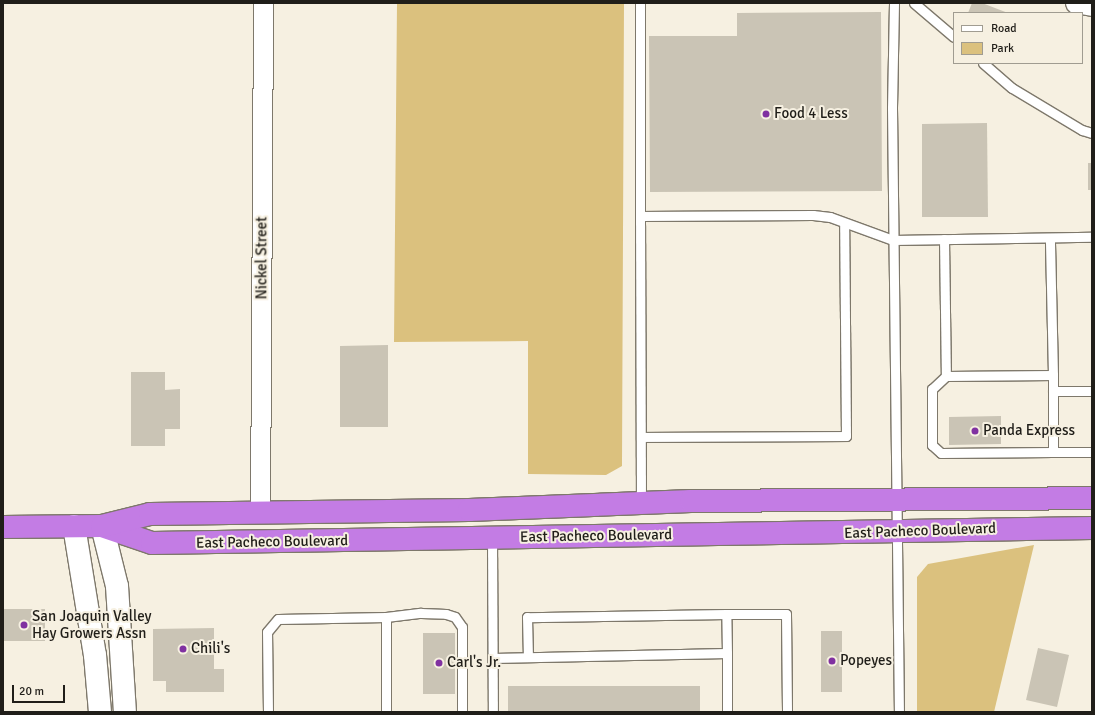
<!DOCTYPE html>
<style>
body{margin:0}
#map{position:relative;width:1095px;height:715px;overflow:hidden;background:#f6f0e1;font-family:Signika,sans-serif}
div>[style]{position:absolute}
.green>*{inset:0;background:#dbc17e}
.building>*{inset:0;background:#cac4b5}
.roads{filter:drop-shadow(1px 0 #7e786b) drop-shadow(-1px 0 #7e786b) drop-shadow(0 1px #7e786b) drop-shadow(0 -1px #7e786b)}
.lane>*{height:9px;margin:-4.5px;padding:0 4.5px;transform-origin:4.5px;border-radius:4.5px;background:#fff}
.street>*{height:19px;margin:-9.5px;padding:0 9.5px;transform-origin:9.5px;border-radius:9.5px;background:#fff}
.secondary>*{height:22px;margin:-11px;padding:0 11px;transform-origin:11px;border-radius:11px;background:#fff}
.highway>*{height:22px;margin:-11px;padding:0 11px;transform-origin:11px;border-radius:11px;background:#c37ce4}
.dots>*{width:11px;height:11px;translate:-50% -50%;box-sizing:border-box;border:2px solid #f6f0e1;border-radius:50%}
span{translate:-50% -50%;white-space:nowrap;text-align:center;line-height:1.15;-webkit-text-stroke:4px #f6f0e1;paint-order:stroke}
.poi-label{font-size:15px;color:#201e19}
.left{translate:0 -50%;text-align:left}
.street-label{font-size:15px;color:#201e19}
.frame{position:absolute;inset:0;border:4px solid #201e19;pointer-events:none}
.legend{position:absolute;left:953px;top:12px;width:130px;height:52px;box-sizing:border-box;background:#f6f0e1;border:1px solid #a09c91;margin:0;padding:5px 7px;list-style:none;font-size:12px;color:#201e19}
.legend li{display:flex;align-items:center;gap:8px;height:20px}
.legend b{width:20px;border:1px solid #a09c91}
.scale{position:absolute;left:12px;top:685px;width:53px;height:18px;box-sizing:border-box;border:2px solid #201e19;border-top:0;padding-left:5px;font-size:12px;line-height:14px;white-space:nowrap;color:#201e19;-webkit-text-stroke:3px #f6f0e1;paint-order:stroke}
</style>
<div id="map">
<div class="green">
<i style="clip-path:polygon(397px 3px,624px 3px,622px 466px,606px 475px,528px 474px,528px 341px,394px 342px)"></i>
<i style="clip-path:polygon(1034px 545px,994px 712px,917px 712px,917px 577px,928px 564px)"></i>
</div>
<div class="building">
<i style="clip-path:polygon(972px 3px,982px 3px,1008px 13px,968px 13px)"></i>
<i style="clip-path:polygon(881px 12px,882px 191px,650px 192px,649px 36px,737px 36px,737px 13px)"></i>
<i style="clip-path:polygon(987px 123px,988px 217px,922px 217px,922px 124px)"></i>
<i style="clip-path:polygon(1088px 163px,1092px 163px,1092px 190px,1088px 190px)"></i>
<i style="clip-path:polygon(388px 345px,388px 427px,340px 427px,340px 346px)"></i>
<i style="clip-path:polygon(131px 372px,165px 372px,165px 390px,180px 389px,180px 429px,165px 429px,165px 446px,131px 446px)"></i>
<i style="clip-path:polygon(1001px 416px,1001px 444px,949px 445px,949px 417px)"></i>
<i style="clip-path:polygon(3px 609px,45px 609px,45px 641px,3px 641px)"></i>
<i style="clip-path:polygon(214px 628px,214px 669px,224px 669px,224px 692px,166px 692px,166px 681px,153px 681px,153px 629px)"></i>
<i style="clip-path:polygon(821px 631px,842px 631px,842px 692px,821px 692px)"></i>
<i style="clip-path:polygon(423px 633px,455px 633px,455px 694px,423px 694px)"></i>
<i style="clip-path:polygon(1038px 648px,1069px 655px,1057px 707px,1026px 700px)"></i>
<i style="clip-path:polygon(508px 686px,700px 686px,700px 712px,508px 712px)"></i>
</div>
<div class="roads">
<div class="lane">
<i style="left:640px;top:3px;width:213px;rotate:90deg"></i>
<i style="left:894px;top:3px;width:105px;rotate:91.1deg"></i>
<i style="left:892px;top:108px;width:604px;rotate:89.34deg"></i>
<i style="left:914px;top:3px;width:52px;rotate:40.4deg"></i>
<i style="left:983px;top:63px;width:38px;rotate:41deg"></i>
<i style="left:1012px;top:88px;width:82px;rotate:31deg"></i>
<i style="left:1082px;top:130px;width:10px;rotate:17deg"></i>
<i style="left:944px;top:239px;width:137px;rotate:89.2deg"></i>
<i style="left:946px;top:376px;width:107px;rotate:-0.5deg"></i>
<i style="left:1053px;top:375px;width:137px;rotate:-91.3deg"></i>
<i style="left:1053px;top:375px;width:77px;rotate:90deg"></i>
<i style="left:1053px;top:452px;width:39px"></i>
<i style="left:946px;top:376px;width:19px;rotate:137deg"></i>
<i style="left:932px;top:389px;width:56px;rotate:90deg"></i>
<i style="left:932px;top:445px;width:12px;rotate:42deg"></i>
<i style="left:941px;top:453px;width:112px;rotate:-0.5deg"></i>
<i style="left:1053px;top:391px;width:39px"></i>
<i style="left:641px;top:437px;width:205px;rotate:-0.3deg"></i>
<i style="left:846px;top:436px;width:213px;rotate:-90.5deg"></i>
<i style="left:641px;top:502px;width:286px;rotate:-90.2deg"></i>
<i style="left:640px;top:216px;width:173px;rotate:-0.3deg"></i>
<i style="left:813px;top:215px;width:17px;rotate:7deg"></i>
<i style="left:830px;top:217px;width:67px;rotate:20.1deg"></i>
<i style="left:893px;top:240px;width:199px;rotate:-0.9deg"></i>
<i style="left:492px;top:538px;width:174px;rotate:89.7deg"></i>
<i style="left:726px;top:614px;width:60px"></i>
<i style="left:786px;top:614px;width:98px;rotate:89.4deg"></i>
<i style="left:386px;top:617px;width:35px;rotate:-7deg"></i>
<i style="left:421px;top:613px;width:25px;rotate:2deg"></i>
<i style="left:446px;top:614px;width:9px;rotate:18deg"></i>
<i style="left:455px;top:617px;width:12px;rotate:55deg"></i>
<i style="left:462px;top:627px;width:85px;rotate:90deg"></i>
<i style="left:727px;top:653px;width:59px;rotate:90deg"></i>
<i style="left:493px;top:658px;width:234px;rotate:-1.2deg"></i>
<i style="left:727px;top:653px;width:39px;rotate:-91deg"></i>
<i style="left:726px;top:614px;width:199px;rotate:179.1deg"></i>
<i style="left:527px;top:617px;width:40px;rotate:88.6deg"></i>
<i style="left:268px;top:712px;width:80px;rotate:-90.7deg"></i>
<i style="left:267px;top:632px;width:17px;rotate:-50deg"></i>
<i style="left:278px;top:619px;width:108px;rotate:-1.1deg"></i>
<i style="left:386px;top:617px;width:95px;rotate:90deg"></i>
</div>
<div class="street">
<i style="left:1075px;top:3px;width:17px;rotate:10deg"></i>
<i style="left:260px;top:513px;width:510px;rotate:-89.66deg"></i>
</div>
<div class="secondary">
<i style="left:74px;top:526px;width:131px;rotate:80.8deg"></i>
<i style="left:95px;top:655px;width:57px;rotate:85deg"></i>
<i style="left:102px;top:526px;width:62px;rotate:76deg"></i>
<i style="left:117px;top:586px;width:126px;rotate:86.4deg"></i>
</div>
<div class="highway">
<i style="left:102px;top:526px;width:53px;rotate:18.8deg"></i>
<i style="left:152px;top:543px;width:940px;rotate:-0.91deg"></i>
<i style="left:3px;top:527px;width:99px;rotate:-0.6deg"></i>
<i style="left:102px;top:526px;width:49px;rotate:-14deg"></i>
<i style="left:150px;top:514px;width:319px;rotate:-0.7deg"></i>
<i style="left:469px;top:510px;width:222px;rotate:-2.3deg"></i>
<i style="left:691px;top:501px;width:401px;rotate:-0.4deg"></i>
</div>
</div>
<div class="dots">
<i style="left:766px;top:114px;background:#8031a1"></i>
<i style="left:975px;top:431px;background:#8031a1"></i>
<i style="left:24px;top:625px;background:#8031a1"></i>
<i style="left:183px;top:649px;background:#8031a1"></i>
<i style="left:832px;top:661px;background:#8031a1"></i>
<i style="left:439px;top:663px;background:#8031a1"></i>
</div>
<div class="poi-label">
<span class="left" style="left:774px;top:114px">Food 4 Less</span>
<span class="left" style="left:983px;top:431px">Panda Express</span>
<span class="left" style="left:32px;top:625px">San Joaquin Valley<br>Hay Growers Assn</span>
<span class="left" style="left:191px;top:649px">Chili's</span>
<span class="left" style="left:840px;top:661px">Popeyes</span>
<span class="left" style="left:447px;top:663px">Carl's Jr.</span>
</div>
<div class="street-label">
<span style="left:262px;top:258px;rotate:-90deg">Nickel Street</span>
<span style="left:920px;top:531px;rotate:-2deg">East Pacheco Boulevard</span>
<span style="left:596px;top:536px;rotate:-1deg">East Pacheco Boulevard</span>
<span style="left:272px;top:542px;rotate:-1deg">East Pacheco Boulevard</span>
</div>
<div class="frame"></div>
<ul class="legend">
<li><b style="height:5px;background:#fff"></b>Road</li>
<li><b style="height:11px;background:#dbc17e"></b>Park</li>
</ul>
<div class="scale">20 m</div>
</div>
